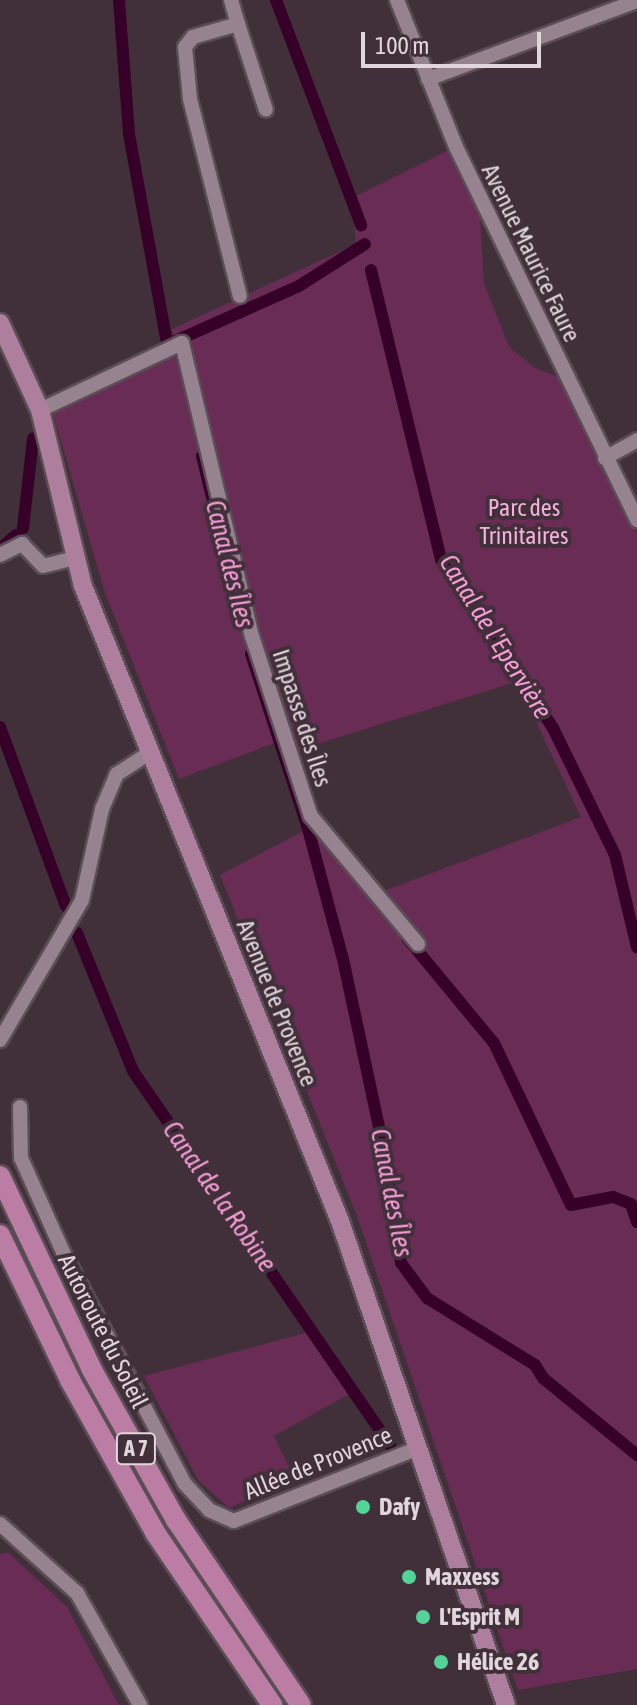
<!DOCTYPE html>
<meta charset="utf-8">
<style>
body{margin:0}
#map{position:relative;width:637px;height:1705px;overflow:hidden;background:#41303a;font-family:"Asap Condensed",sans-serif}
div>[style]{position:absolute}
.green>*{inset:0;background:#682c55}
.canal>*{height:12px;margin:-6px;padding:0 6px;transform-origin:6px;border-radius:6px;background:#360028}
.roads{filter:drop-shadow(2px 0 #5b4d56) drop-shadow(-2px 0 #5b4d56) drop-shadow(0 2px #5b4d56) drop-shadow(0 -2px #5b4d56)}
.minor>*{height:14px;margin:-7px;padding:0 7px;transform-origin:7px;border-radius:7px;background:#97838f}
.major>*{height:18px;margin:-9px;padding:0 9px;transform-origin:9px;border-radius:9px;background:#ad7f9c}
.highway>*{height:20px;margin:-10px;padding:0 10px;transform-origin:10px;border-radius:10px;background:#bc7da5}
.dots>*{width:22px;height:22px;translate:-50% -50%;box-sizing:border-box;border:4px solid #41303a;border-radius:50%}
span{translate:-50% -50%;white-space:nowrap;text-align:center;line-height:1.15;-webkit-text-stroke:8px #41303a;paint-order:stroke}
.shield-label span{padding:2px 6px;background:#41303a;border:2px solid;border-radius:6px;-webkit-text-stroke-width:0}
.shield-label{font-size:22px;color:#e1d6dc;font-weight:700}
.street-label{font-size:24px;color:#e1d6dc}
.park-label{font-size:24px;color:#f4b1db}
.poi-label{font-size:24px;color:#e1d6dc;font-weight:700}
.left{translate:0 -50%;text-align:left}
.water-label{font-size:26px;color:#f69dd6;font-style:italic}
.scale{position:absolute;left:361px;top:32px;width:180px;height:36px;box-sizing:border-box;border:4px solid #e1d6dc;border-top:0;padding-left:10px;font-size:24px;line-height:28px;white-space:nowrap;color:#e1d6dc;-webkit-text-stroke:6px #41303a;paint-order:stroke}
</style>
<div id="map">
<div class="green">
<i style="clip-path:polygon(447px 151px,480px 217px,484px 283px,509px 347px,535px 368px,559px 377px,637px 533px,637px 1669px,518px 1690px,357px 1216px,220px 875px,313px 826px,381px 892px,581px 817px,532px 713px,512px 683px,282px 755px,277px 742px,179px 779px,105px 593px,52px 410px,177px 355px,172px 329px,356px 244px,352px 198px)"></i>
<i style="clip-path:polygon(313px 1331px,351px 1393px,274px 1436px,295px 1480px,229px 1508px,198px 1480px,144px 1376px)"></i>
<i style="clip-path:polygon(8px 1552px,67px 1607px,119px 1705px,0 1705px,0 1554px)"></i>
</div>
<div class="canal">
<i style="left:119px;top:0;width:134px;rotate:85.7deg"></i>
<i style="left:129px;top:134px;width:213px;rotate:79.7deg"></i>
<i style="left:276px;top:0;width:241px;rotate:69.3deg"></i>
<i style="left:371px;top:270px;width:298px;rotate:76.4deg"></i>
<i style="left:441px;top:560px;width:202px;rotate:56.3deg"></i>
<i style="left:553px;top:728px;width:141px;rotate:64deg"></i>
<i style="left:615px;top:855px;width:95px;rotate:76.6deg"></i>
<i style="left:171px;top:343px;width:140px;rotate:-24deg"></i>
<i style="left:299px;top:286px;width:78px;rotate:-32.5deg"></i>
<i style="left:202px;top:456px;width:162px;rotate:76.4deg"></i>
<i style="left:23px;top:528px;width:90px;rotate:-83.6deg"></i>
<i style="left:0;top:549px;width:21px;rotate:-41deg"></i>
<i style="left:251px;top:654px;width:180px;rotate:71.9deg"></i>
<i style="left:307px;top:825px;width:139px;rotate:75deg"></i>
<i style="left:343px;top:959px;width:195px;rotate:77.9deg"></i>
<i style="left:384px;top:1150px;width:114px;rotate:81.4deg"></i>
<i style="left:401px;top:1263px;width:44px;rotate:53.4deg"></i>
<i style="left:427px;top:1298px;width:127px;rotate:31.8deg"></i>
<i style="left:535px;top:1365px;width:15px;rotate:58deg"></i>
<i style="left:543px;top:1378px;width:122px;rotate:39.3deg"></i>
<i style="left:0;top:727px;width:191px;rotate:69.8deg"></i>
<i style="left:77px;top:933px;width:149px;rotate:67.9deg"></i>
<i style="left:133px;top:1071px;width:454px;rotate:55.5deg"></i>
<i style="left:407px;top:938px;width:136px;rotate:50.4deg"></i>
<i style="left:494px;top:1043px;width:179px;rotate:64.6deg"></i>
<i style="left:571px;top:1205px;width:43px;rotate:-10.8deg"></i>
<i style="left:613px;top:1197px;width:19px;rotate:21deg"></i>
<i style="left:631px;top:1204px;width:19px;rotate:72deg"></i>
</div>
<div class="roads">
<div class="minor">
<i style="left:231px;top:0;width:25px;rotate:74deg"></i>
<i style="left:238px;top:24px;width:47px;rotate:163.9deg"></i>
<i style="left:193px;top:37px;width:13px;rotate:129deg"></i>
<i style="left:185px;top:47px;width:52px;rotate:84.5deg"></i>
<i style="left:190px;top:99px;width:203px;rotate:75.8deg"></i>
<i style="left:397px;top:0;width:158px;rotate:68.1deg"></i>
<i style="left:456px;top:147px;width:415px;rotate:64.1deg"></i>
<i style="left:238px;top:24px;width:90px;rotate:72deg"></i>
<i style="left:428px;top:79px;width:223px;rotate:-20.5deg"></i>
<i style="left:40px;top:410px;width:157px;rotate:-25.3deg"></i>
<i style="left:182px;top:343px;width:301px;rotate:76.6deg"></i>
<i style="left:252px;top:636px;width:189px;rotate:71.9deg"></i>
<i style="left:311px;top:816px;width:167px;rotate:50.1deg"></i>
<i style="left:605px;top:458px;width:37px;rotate:-29deg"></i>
<i style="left:0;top:555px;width:25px;rotate:-27deg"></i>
<i style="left:22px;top:544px;width:30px;rotate:46deg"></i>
<i style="left:43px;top:566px;width:34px;rotate:-14deg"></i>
<i style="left:0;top:1040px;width:162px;rotate:-59.6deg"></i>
<i style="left:82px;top:900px;width:93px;rotate:-77.6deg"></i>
<i style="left:102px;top:809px;width:38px;rotate:-67deg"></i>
<i style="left:117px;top:774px;width:38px;rotate:-33deg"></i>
<i style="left:20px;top:1107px;width:51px;rotate:88.9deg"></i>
<i style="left:21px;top:1158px;width:103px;rotate:65.9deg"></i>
<i style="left:63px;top:1252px;width:262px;rotate:62.3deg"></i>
<i style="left:185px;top:1484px;width:35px;rotate:47deg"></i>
<i style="left:209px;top:1510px;width:27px;rotate:24deg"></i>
<i style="left:234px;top:1521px;width:198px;rotate:-21.6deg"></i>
<i style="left:0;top:1524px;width:103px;rotate:41.9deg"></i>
<i style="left:77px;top:1593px;width:129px;rotate:60.6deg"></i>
</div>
<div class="major">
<i style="left:0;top:323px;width:96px;rotate:65.3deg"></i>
<i style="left:40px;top:410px;width:181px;rotate:76.3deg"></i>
<i style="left:83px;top:586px;width:685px;rotate:67.97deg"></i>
<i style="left:340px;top:1221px;width:512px;rotate:71.07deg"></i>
</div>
<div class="highway">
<i style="left:0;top:1176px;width:212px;rotate:64.6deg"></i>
<i style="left:91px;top:1368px;width:174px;rotate:60.8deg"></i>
<i style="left:176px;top:1520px;width:223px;rotate:56deg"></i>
<i style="left:0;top:1235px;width:161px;rotate:64.2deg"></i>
<i style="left:70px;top:1380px;width:176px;rotate:60.8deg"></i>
<i style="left:156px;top:1534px;width:207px;rotate:55.8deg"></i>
</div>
</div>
<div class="dots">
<i style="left:363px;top:1507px;background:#52d397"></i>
<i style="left:409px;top:1577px;background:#52d397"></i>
<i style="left:423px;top:1617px;background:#52d397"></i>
<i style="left:441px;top:1662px;background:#52d397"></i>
</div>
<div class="shield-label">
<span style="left:136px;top:1449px">A 7</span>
</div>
<div class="street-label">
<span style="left:531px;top:253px;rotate:64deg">Avenue Maurice Faure</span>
<span style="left:302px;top:718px;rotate:72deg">Impasse des Îles</span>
<span style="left:277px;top:1003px;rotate:68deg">Avenue de Provence</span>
<span style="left:103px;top:1331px;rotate:63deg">Autoroute du Soleil</span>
<span style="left:318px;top:1463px;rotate:-22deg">Allée de Provence</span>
</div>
<div class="park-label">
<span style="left:524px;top:522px">Parc des<br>Trinitaires</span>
</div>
<div class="poi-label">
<span class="left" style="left:379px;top:1507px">Dafy</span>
<span class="left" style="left:425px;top:1577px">Maxxess</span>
<span class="left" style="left:439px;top:1617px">L'Esprit M</span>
<span class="left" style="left:457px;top:1662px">Hélice 26</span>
</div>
<div class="water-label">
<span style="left:229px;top:564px;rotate:76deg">Canal des Îles</span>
<span style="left:495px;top:637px;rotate:58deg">Canal de l'Epervière</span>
<span style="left:391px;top:1193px;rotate:79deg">Canal des Îles</span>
<span style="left:219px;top:1197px;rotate:55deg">Canal de la Robine</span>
</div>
<div class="scale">100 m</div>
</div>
